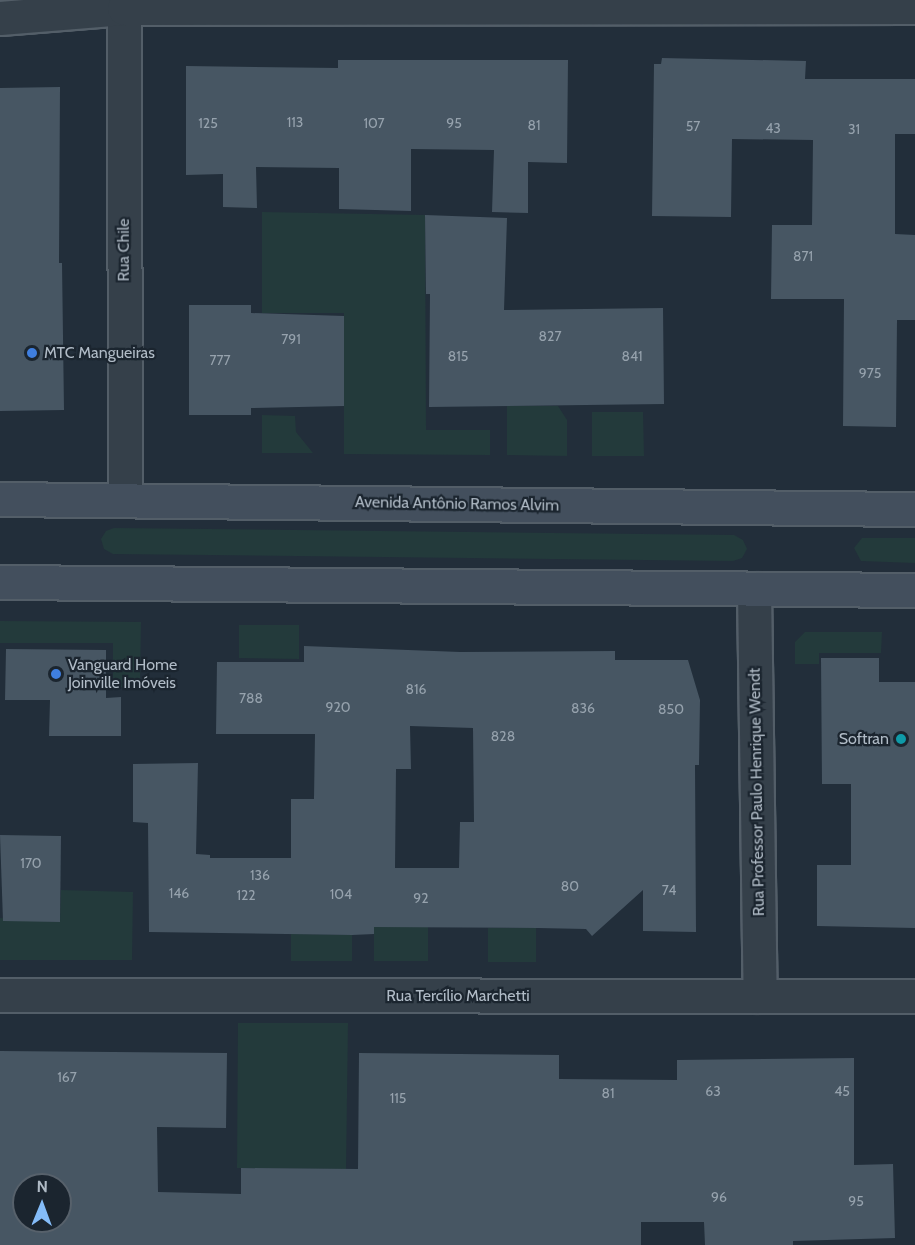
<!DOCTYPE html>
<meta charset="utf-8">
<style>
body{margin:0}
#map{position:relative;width:915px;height:1245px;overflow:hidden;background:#222e3a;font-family:Cabin,sans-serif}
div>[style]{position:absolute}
.green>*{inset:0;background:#233a3b}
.building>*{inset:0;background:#475663}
.roads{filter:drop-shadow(2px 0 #535e68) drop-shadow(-2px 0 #535e68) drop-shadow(0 2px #535e68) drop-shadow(0 -2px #535e68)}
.street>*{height:33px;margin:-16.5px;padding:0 16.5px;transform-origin:16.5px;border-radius:16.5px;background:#35404a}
.secondary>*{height:33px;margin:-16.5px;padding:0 16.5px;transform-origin:16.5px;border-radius:16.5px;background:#434f5d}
.dots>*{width:16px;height:16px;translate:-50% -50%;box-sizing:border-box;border:3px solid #1b252f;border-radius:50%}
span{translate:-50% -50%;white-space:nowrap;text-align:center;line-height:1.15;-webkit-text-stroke:4.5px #1b252f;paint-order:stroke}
.number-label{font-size:14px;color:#96a2ad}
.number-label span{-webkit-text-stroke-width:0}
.street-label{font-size:16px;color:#b0bbc6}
.poi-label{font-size:16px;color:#b0bbc6}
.left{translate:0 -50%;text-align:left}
.right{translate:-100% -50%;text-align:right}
.north{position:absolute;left:12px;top:1173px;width:60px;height:60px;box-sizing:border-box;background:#1b252f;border:2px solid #57616b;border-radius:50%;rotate:1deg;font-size:16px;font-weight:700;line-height:24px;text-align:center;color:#b0bbc6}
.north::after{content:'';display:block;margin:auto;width:21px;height:27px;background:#84bcf8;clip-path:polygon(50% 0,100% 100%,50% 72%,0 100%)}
</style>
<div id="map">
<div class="green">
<i style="clip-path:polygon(262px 212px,425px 215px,426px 430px,490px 430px,490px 455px,344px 454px,344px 313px,262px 313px)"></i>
<i style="clip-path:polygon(507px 406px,558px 406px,567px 420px,567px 456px,507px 455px)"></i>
<i style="clip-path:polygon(592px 412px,643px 412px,644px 456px,592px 456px)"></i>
<i style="clip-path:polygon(262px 415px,295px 416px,296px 432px,313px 453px,262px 453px)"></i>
<i style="clip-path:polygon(114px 528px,734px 535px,743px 540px,747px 549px,742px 558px,733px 561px,113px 554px,104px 549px,101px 539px,106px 531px)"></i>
<i style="clip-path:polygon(862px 538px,915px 538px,915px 563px,861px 561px,854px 548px)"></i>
<i style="clip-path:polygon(0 621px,141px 622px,140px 688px,113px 687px,113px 643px,0 643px)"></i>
<i style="clip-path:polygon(239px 625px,299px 625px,299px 659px,239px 658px)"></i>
<i style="clip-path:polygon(805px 632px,882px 632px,881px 653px,819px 653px,819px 664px,795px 664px,795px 642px)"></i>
<i style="clip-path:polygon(61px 890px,133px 892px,132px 960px,0 960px,0 918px,60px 922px)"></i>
<i style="clip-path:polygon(374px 927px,428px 927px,428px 961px,374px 961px)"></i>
<i style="clip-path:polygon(488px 928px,536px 928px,536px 962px,488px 962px)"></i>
<i style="clip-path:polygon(291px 934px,352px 935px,352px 961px,291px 961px)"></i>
<i style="clip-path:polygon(238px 1023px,348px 1023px,346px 1169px,237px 1168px)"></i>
</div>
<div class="building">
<i style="clip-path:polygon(662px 58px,806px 61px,805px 79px,915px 79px,915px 134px,895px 134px,895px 234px,915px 235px,915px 320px,897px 320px,896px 427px,843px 426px,844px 299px,771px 299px,772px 225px,812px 225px,813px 140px,732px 139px,731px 217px,652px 216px,654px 64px,661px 64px)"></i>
<i style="clip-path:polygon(338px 60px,568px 60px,567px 163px,528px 162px,528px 213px,492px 212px,494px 150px,411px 149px,411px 211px,339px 209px,339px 168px,256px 167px,257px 208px,223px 207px,223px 174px,186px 175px,186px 66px,338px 68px)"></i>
<i style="clip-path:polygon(60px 87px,59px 263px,62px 263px,64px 410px,0 411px,0 88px)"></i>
<i style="clip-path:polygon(425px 215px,507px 218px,504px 310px,663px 308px,664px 404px,429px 407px,430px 294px,426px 294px)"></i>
<i style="clip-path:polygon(189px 305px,251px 305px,251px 313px,344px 316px,344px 406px,251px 408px,251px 415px,189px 415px)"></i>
<i style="clip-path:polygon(evenodd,304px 646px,460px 652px,615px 651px,615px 660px,688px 660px,700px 700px,699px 765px,695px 765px,696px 932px,643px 931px,643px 890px,592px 936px,586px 929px,538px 928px,374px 927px,374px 934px,352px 935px,149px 932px,148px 823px,133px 822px,133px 764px,198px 763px,196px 854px,210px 855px,210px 858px,291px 858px,291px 799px,314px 799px,315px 734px,216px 734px,217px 662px,304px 662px,304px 646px,410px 726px,473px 728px,474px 822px,460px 822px,459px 868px,395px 868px,396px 769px,411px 769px,410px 726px)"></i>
<i style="clip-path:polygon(6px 649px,106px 650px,106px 698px,121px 697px,121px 736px,49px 736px,50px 700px,5px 700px)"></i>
<i style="clip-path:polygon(821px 658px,879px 658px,879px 682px,915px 682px,915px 928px,817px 926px,817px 865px,851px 865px,851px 784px,822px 784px)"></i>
<i style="clip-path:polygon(0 835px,61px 836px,60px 922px,3px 921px)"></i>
<i style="clip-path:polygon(evenodd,0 1051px,227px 1053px,226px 1128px,157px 1127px,158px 1192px,241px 1194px,241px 1168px,358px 1169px,359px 1053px,559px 1055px,559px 1079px,677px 1080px,677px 1060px,854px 1058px,854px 1165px,893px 1164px,895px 1238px,793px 1241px,793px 1245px,705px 1245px,704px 1222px,641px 1222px,641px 1245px,0 1245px,0 1051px,24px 1185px,60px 1185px,60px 1221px,24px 1221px,24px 1185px)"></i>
</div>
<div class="roads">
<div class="street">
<i style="left:124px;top:0;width:500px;rotate:89.89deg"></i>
<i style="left:0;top:18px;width:124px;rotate:-4.6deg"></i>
<i style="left:124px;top:8px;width:791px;rotate:-0.07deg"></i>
<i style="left:754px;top:589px;width:407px;rotate:89.2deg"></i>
<i style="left:0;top:995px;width:915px;rotate:0.06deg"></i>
</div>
<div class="secondary">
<i style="left:0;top:499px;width:915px;rotate:0.63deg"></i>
<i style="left:0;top:582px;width:915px;rotate:0.5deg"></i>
</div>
</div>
<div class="dots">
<i style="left:32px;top:353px;background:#3f7fe0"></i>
<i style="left:56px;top:674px;background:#3f7fe0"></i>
<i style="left:901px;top:739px;background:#0f9aa8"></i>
</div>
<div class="number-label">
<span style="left:295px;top:122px">113</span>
<span style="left:208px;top:123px">125</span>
<span style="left:374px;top:123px">107</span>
<span style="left:454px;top:123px">95</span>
<span style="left:534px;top:125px">81</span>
<span style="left:693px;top:126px">57</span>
<span style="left:773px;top:128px">43</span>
<span style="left:854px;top:129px">31</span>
<span style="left:803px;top:256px">871</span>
<span style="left:550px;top:336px">827</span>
<span style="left:291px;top:339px">791</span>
<span style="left:458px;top:356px">815</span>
<span style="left:632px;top:356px">841</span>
<span style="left:220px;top:360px">777</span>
<span style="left:870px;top:373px">975</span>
<span style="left:416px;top:689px">816</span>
<span style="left:251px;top:698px">788</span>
<span style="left:338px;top:707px">920</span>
<span style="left:583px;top:708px">836</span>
<span style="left:671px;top:709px">850</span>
<span style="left:503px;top:736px">828</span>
<span style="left:31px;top:863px">170</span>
<span style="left:260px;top:875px">136</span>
<span style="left:570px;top:886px">80</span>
<span style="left:669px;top:890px">74</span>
<span style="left:179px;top:893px">146</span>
<span style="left:341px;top:894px">104</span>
<span style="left:246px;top:895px">122</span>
<span style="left:421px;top:898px">92</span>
<span style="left:67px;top:1077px">167</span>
<span style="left:713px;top:1091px">63</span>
<span style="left:842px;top:1091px">45</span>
<span style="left:608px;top:1093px">81</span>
<span style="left:398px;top:1098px">115</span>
<span style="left:719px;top:1197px">96</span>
<span style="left:856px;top:1201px">95</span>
</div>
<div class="street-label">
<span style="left:124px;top:250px;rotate:-90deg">Rua Chile</span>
<span style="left:457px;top:504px;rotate:1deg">Avenida Antônio Ramos Alvim</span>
<span style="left:757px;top:792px;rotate:-91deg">Rua Professor Paulo Henrique Wendt</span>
<span style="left:458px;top:996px">Rua Tercílio Marchetti</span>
</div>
<div class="poi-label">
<span class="left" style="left:44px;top:353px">MTC Mangueiras</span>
<span class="left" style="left:68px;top:674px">Vanguard Home<br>Joinville Imóveis</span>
<span class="right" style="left:889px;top:739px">Softran</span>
</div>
<div class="north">N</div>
</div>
